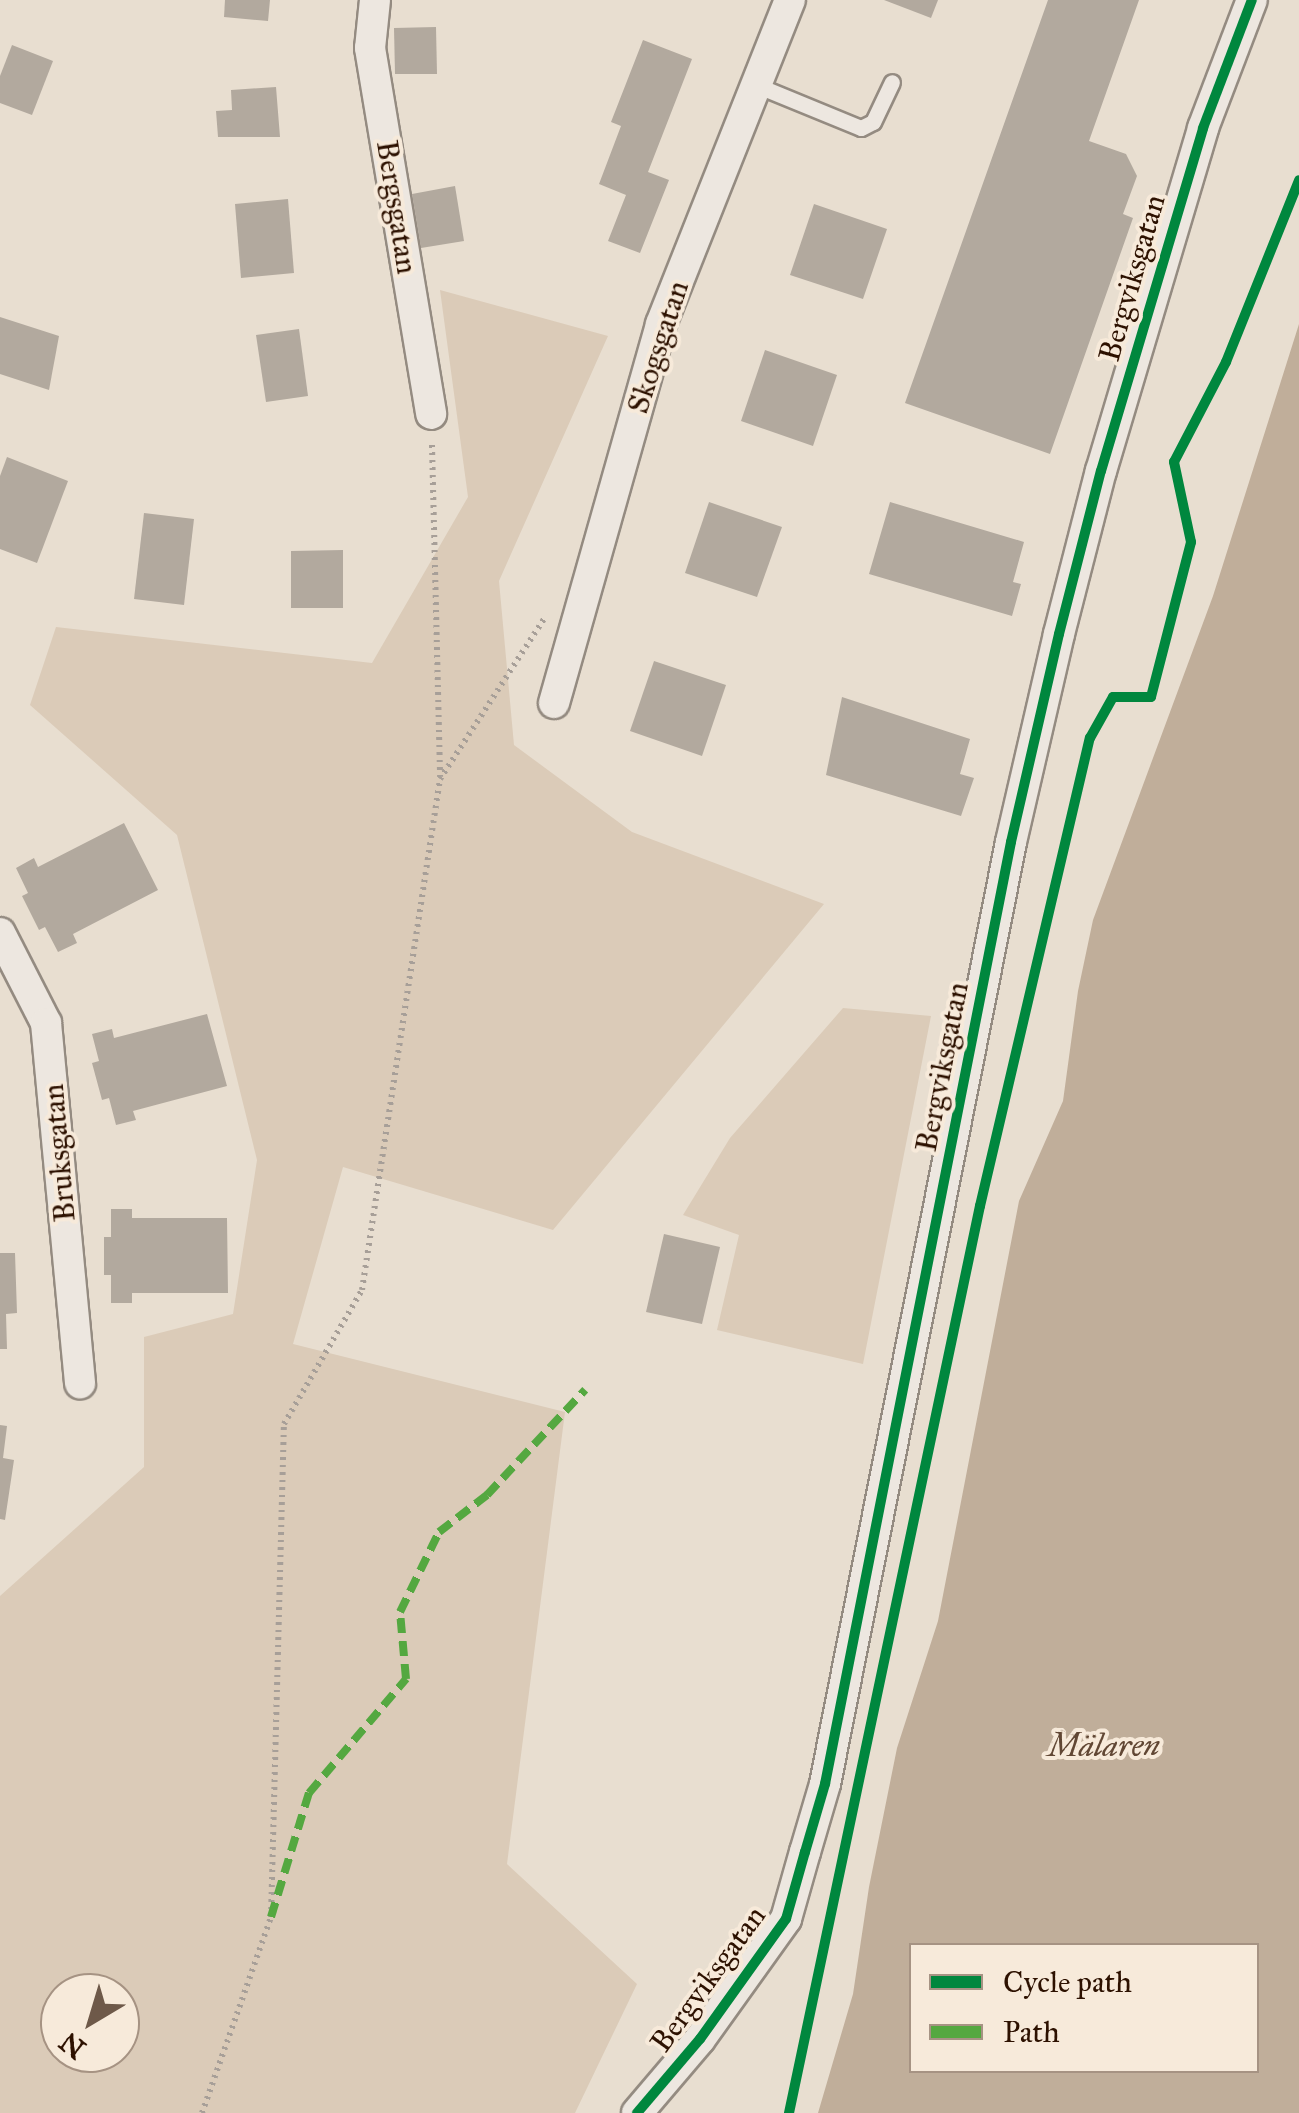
<!DOCTYPE html>
<meta charset="utf-8">
<style>
body{margin:0}
#map{position:relative;width:1299px;height:2113px;overflow:hidden;background:#e8ded0;font-family:"IM FELL Great Primer",serif}
div>[style]{position:absolute}
.green>*{inset:0;background:#dbcbb8}
.water>*{inset:0;background:#c0ae9a}
.building>*{inset:0;background:#b2a99e}
.path>*{height:6px;margin-top:-3px;transform-origin:0;background:repeating-linear-gradient(90deg,#a79f98 0 2.5px,transparent 0 7.5px)}
.roads{filter:drop-shadow(2px 0 #948b81) drop-shadow(-2px 0 #948b81) drop-shadow(0 2px #948b81) drop-shadow(0 -2px #948b81)}
.service>*{height:15px;margin:-7.5px;padding:0 7.5px;transform-origin:7.5px;border-radius:7.5px;background:#ede7e0}
.minor>*{height:30px;margin:-15px;padding:0 15px;transform-origin:15px;border-radius:15px;background:#ede7e0}
.quiet>*{height:8px;margin-top:-4px;transform-origin:0;background:repeating-linear-gradient(90deg,#54a840 0 15px,transparent 0 23px)}
.cycleway>*{height:10px;margin:-5px;padding:0 5px;transform-origin:5px;border-radius:5px;background:#00873e}
span{translate:-50% -50%;white-space:nowrap;text-align:center;line-height:1.15;-webkit-text-stroke:8px #f7eada;paint-order:stroke}
.street-label{font-size:30px;color:#2d1100}
.water-label{font-size:32px;color:#614734;font-style:italic}
.legend{position:absolute;left:909px;top:1943px;width:350px;height:130px;box-sizing:border-box;background:#f7eada;border:2px solid #a69383;margin:0;padding:12px 18px;list-style:none;font-size:30px;color:#2d1100}
.legend li{display:flex;align-items:center;gap:20px;height:50px}
.legend b{width:50px;border:2px solid #a69383}
.north{position:absolute;left:40px;top:1973px;width:100px;height:100px;box-sizing:border-box;background:#f7eada;border:2px solid #a69383;border-radius:50%;rotate:218deg;font-size:28px;font-weight:700;line-height:40px;text-align:center;color:#2d1100}
.north::after{content:'';display:block;margin:auto;width:35px;height:45px;background:#6e5949;clip-path:polygon(50% 0,100% 100%,50% 72%,0 100%)}
</style>
<div id="map">
<div class="green">
<i style="clip-path:polygon(evenodd,440px 290px,608px 336px,499px 581px,514px 745px,632px 832px,824px 904px,553px 1230px,343px 1167px,293px 1344px,565px 1412px,507px 1864px,637px 1984px,575px 2113px,0 2113px,0 1596px,144px 1467px,144px 1337px,233px 1314px,257px 1160px,177px 835px,30px 705px,56px 627px,372px 663px,468px 497px,440px 290px,60px 1993px,120px 1993px,120px 2053px,60px 2053px,60px 1993px)"></i>
<i style="clip-path:polygon(843px 1008px,931px 1016px,863px 1364px,717px 1330px,739px 1235px,683px 1215px,730px 1138px)"></i>
</div>
<div class="water">
<i style="clip-path:polygon(evenodd,1299px 324px,1299px 2113px,818px 2113px,853px 1994px,869px 1887px,897px 1748px,938px 1621px,1019px 1201px,1063px 1101px,1078px 991px,1093px 920px,1213px 596px,1299px 324px,912px 1946px,1256px 1946px,1256px 2070px,912px 2070px,912px 1946px)"></i>
</div>
<div class="building">
<i style="clip-path:polygon(225px 0,270px 0,268px 21px,224px 17px)"></i>
<i style="clip-path:polygon(884px 0,938px 0,931px 18px)"></i>
<i style="clip-path:polygon(1048px 0,1139px 0,1089px 141px,1126px 154px,1137px 176px,1123px 214px,1133px 218px,1050px 454px,905px 403px)"></i>
<i style="clip-path:polygon(436px 27px,437px 74px,395px 74px,394px 28px)"></i>
<i style="clip-path:polygon(643px 40px,692px 59px,648px 172px,669px 180px,640px 253px,608px 241px,626px 195px,599px 184px,621px 126px,611px 122px)"></i>
<i style="clip-path:polygon(12px 45px,53px 61px,32px 115px,0 103px,0 76px)"></i>
<i style="clip-path:polygon(276px 87px,280px 137px,218px 137px,216px 111px,232px 110px,231px 90px)"></i>
<i style="clip-path:polygon(455px 186px,464px 241px,421px 248px,412px 194px)"></i>
<i style="clip-path:polygon(288px 199px,294px 273px,241px 278px,235px 204px)"></i>
<i style="clip-path:polygon(814px 204px,887px 229px,863px 299px,790px 275px)"></i>
<i style="clip-path:polygon(0 317px,59px 336px,49px 390px,0 374px)"></i>
<i style="clip-path:polygon(299px 329px,308px 396px,266px 402px,256px 335px)"></i>
<i style="clip-path:polygon(765px 350px,837px 375px,813px 446px,741px 421px)"></i>
<i style="clip-path:polygon(7px 457px,68px 481px,37px 563px,0 549px,0 476px)"></i>
<i style="clip-path:polygon(709px 502px,782px 527px,757px 597px,685px 573px)"></i>
<i style="clip-path:polygon(890px 502px,1024px 542px,1013px 582px,1021px 584px,1012px 616px,869px 574px)"></i>
<i style="clip-path:polygon(144px 513px,194px 519px,184px 605px,134px 599px)"></i>
<i style="clip-path:polygon(343px 550px,343px 608px,291px 608px,291px 551px)"></i>
<i style="clip-path:polygon(654px 661px,726px 685px,702px 756px,630px 731px)"></i>
<i style="clip-path:polygon(842px 697px,970px 739px,960px 774px,974px 778px,961px 816px,826px 775px)"></i>
<i style="clip-path:polygon(124px 823px,158px 890px,73px 934px,77px 943px,58px 952px,45px 927px,39px 930px,22px 896px,28px 893px,16px 868px,34px 858px,38px 867px)"></i>
<i style="clip-path:polygon(207px 1014px,227px 1086px,133px 1111px,136px 1120px,116px 1125px,109px 1098px,102px 1100px,92px 1063px,99px 1061px,92px 1034px,112px 1029px,114px 1038px)"></i>
<i style="clip-path:polygon(111px 1209px,132px 1209px,132px 1218px,227px 1218px,228px 1293px,132px 1293px,132px 1303px,111px 1303px,111px 1275px,104px 1275px,104px 1237px,111px 1237px)"></i>
<i style="clip-path:polygon(664px 1234px,720px 1247px,702px 1324px,646px 1312px)"></i>
<i style="clip-path:polygon(0 1253px,15px 1253px,17px 1313px,6px 1314px,7px 1349px,0 1349px)"></i>
<i style="clip-path:polygon(0 1425px,7px 1426px,3px 1458px,14px 1460px,5px 1520px,0 1519px)"></i>
</div>
<div class="path">
<i style="left:432px;top:445px;width:332px;rotate:88.6deg"></i>
<i style="left:202px;top:2113px;width:208px;rotate:-70.6deg"></i>
<i style="left:271px;top:1917px;width:493px;rotate:-88.5deg"></i>
<i style="left:284px;top:1424px;width:155px;rotate:-59.8deg"></i>
<i style="left:362px;top:1290px;width:517px;rotate:-81.32deg"></i>
<i style="left:440px;top:779px;width:191px;rotate:-57deg"></i>
</div>
<div class="roads">
<div class="service">
<i style="left:756px;top:85px;width:113px;rotate:22.3deg"></i>
<i style="left:861px;top:128px;width:13px;rotate:-27deg"></i>
<i style="left:873px;top:122px;width:44px;rotate:-64.6deg"></i>
</div>
<div class="minor">
<i style="left:375px;top:0;width:48px;rotate:95.9deg"></i>
<i style="left:370px;top:48px;width:371px;rotate:80.5deg"></i>
<i style="left:554px;top:703px;width:394px;rotate:-74.2deg"></i>
<i style="left:661px;top:324px;width:349px;rotate:-68.3deg"></i>
<i style="left:0;top:933px;width:101px;rotate:62.9deg"></i>
<i style="left:46px;top:1023px;width:362px;rotate:84.6deg"></i>
<i style="left:637px;top:2113px;width:97px;rotate:-49.6deg"></i>
<i style="left:700px;top:2039px;width:148px;rotate:-54.4deg"></i>
<i style="left:786px;top:1919px;width:70px;rotate:-74.2deg"></i>
<i style="left:805px;top:1852px;width:71px;rotate:-73.6deg"></i>
<i style="left:825px;top:1784px;width:960px;rotate:-78.83deg"></i>
<i style="left:1011px;top:842px;width:213px;rotate:-77deg"></i>
<i style="left:1059px;top:634px;width:168px;rotate:-75.6deg"></i>
<i style="left:1101px;top:471px;width:358px;rotate:-73.4deg"></i>
<i style="left:1203px;top:128px;width:137px;rotate:-69.1deg"></i>
</div>
</div>
<div class="quiet">
<i style="left:271px;top:1917px;width:130px;rotate:-73deg"></i>
<i style="left:309px;top:1793px;width:150px;rotate:-49.6deg"></i>
<i style="left:406px;top:1679px;width:67px;rotate:-95.1deg"></i>
<i style="left:400px;top:1612px;width:89px;rotate:-64deg"></i>
<i style="left:439px;top:1532px;width:61px;rotate:-37.6deg"></i>
<i style="left:487px;top:1495px;width:144px;rotate:-47deg"></i>
</div>
<div class="cycleway">
<i style="left:637px;top:2113px;width:97px;rotate:-49.6deg"></i>
<i style="left:700px;top:2039px;width:148px;rotate:-54.4deg"></i>
<i style="left:786px;top:1919px;width:70px;rotate:-74.2deg"></i>
<i style="left:805px;top:1852px;width:71px;rotate:-73.6deg"></i>
<i style="left:825px;top:1784px;width:960px;rotate:-78.83deg"></i>
<i style="left:1011px;top:842px;width:213px;rotate:-77deg"></i>
<i style="left:1059px;top:634px;width:168px;rotate:-75.6deg"></i>
<i style="left:1101px;top:471px;width:358px;rotate:-73.4deg"></i>
<i style="left:1203px;top:128px;width:137px;rotate:-69.1deg"></i>
<i style="left:789px;top:2113px;width:927px;rotate:-78.11deg"></i>
<i style="left:980px;top:1206px;width:481px;rotate:-76.8deg"></i>
<i style="left:1090px;top:738px;width:47px;rotate:-60.7deg"></i>
<i style="left:1113px;top:697px;width:38px"></i>
<i style="left:1151px;top:697px;width:160px;rotate:-75.5deg"></i>
<i style="left:1191px;top:542px;width:82px;rotate:-102deg"></i>
<i style="left:1174px;top:462px;width:113px;rotate:-62.5deg"></i>
<i style="left:1226px;top:362px;width:196px;rotate:-68.1deg"></i>
</div>
<div class="street-label">
<span style="left:397px;top:207px;rotate:81deg">Bergsgatan</span>
<span style="left:1132px;top:278px;rotate:-74deg">Bergviksgatan</span>
<span style="left:658px;top:347px;rotate:-72deg">Skogsgatan</span>
<span style="left:942px;top:1067px;rotate:-79deg">Bergviksgatan</span>
<span style="left:59px;top:1153px;rotate:-95deg">Bruksgatan</span>
<span style="left:708px;top:1979px;rotate:-54deg">Bergviksgatan</span>
</div>
<div class="water-label">
<span style="left:1104px;top:1746px">Mälaren</span>
</div>
<ul class="legend">
<li><b style="height:12px;background:#00873e"></b>Cycle path</li>
<li><b style="height:12px;background:#54a840"></b>Path</li>
</ul>
<div class="north">N</div>
</div>
